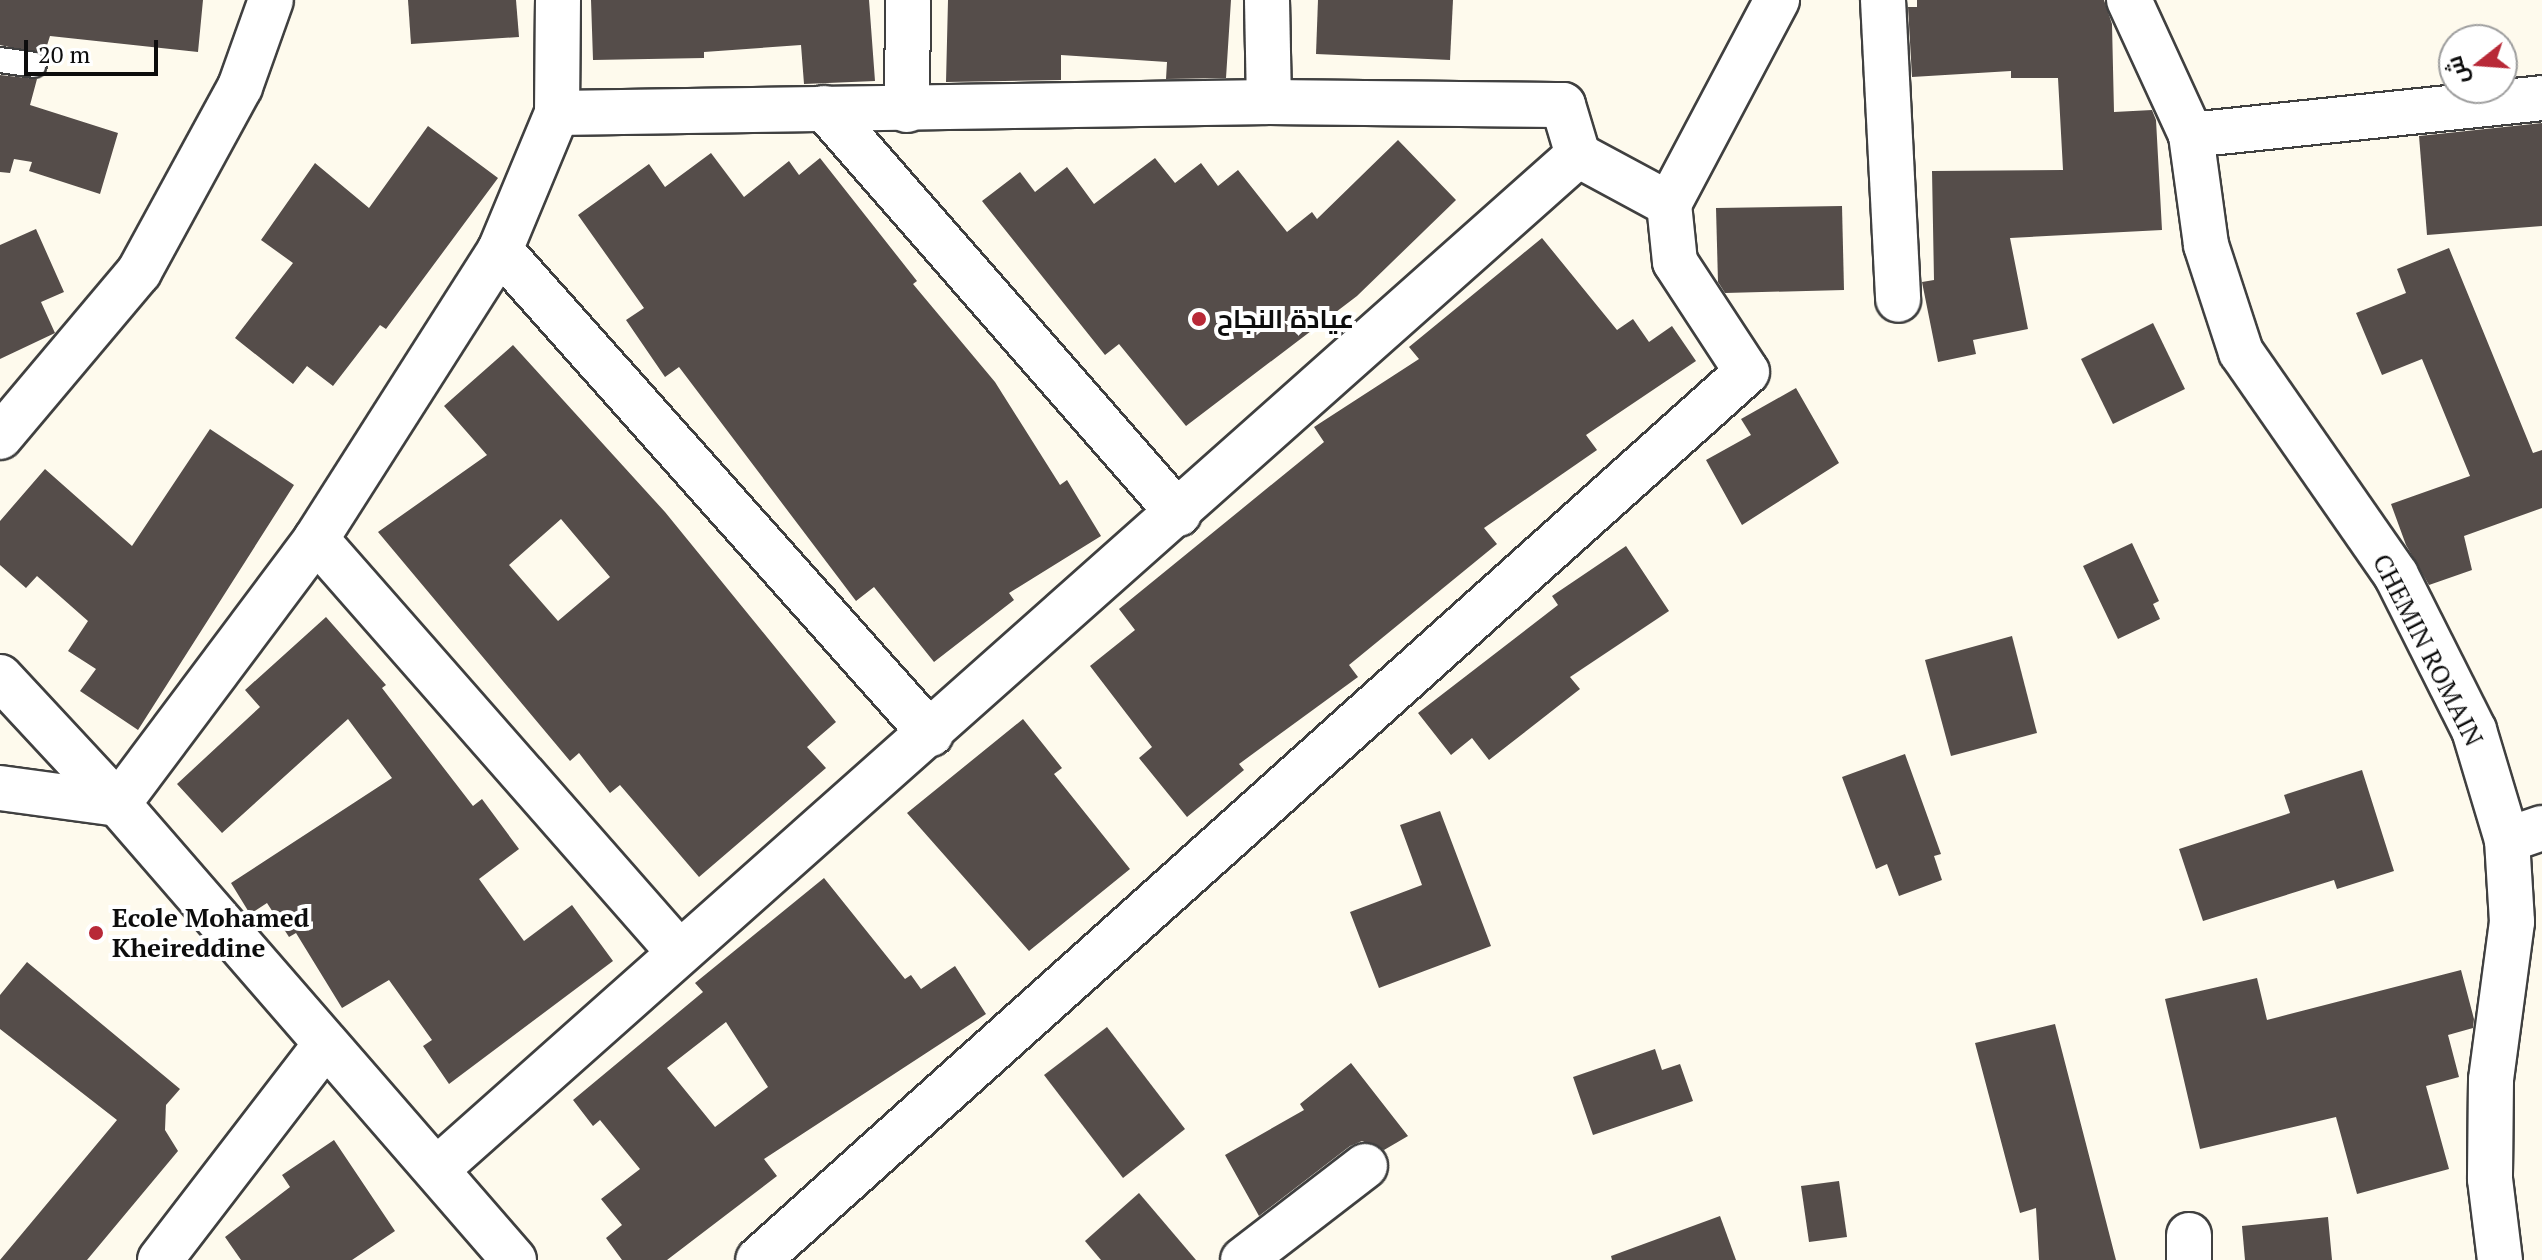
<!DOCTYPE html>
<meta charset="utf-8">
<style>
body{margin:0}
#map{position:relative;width:2542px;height:1260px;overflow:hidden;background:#fefaed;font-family:"PT Serif",Cairo,serif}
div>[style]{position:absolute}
.building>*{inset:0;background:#554d4a}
.roads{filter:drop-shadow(2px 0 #404040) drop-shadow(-2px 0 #404040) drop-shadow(0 2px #404040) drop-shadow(0 -2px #404040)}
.service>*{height:24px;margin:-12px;padding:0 12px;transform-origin:12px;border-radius:12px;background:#fff}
.minor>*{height:44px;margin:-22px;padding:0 22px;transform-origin:22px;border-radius:22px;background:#fff}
.tertiary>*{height:44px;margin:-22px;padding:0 22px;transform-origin:22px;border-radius:22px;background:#fff}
.dots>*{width:22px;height:22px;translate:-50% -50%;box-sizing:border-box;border:4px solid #fff;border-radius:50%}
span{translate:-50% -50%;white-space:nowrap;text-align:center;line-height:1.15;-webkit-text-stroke:8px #fff;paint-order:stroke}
.poi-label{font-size:26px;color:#0d0d0d;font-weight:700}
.left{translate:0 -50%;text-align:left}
.street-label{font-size:26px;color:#0d0d0d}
.north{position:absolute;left:2438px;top:24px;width:80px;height:80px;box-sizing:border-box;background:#fff;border:2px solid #9e9e9e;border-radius:50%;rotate:253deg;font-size:22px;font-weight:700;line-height:32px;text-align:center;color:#0d0d0d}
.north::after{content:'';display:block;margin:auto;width:28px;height:36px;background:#b82937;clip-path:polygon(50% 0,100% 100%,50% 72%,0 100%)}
.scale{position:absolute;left:24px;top:40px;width:134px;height:36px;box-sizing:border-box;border:4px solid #0d0d0d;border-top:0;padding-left:10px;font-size:24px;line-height:28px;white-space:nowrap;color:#0d0d0d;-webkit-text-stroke:6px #fff;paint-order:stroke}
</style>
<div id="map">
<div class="building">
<i style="clip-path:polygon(0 0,203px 0,198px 52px,50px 36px,44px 55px,0 45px)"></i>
<i style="clip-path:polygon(408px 0,516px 0,519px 37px,411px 44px)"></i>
<i style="clip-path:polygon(591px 0,869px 0,875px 81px,804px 84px,801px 45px,704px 52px,704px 58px,593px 60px)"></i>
<i style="clip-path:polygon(948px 0,1231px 0,1226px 78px,1166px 79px,1167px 62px,1061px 55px,1061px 80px,946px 82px)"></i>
<i style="clip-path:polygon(1318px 0,1453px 0,1450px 60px,1316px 54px)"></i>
<i style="clip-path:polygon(1917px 0,2104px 0,2112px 24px,2114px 112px,2152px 110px,2156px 120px,2162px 230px,2010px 238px,2028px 329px,1973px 340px,1976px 354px,1938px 362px,1922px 282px,1934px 280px,1932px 171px,2063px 170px,2058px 78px,2011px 78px,2011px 71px,1912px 77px,1908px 7px,1917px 7px)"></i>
<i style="clip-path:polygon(0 75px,37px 79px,30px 105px,118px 133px,100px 194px,29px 171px,32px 162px,14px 159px,10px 173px,0 172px)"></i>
<i style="clip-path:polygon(2542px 123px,2542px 226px,2427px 235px,2419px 136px)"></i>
<i style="clip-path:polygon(428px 126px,498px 178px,386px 329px,380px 325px,333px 386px,307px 366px,293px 384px,235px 338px,293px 263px,261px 240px,315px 163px,369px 208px)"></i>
<i style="clip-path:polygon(1398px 140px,1456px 200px,1357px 296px,1186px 426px,1119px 344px,1105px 355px,982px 201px,1020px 172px,1035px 192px,1067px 167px,1094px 204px,1155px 158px,1175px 183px,1201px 163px,1218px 186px,1238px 170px,1287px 232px,1312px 212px,1317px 219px)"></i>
<i style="clip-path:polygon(711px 153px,744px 197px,789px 161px,799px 175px,820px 158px,917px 281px,913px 284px,995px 382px,1060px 485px,1067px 480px,1101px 536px,1009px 593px,1014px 600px,934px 662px,874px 587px,856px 601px,679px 367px,665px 377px,626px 320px,644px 308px,578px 215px,649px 164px,665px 187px)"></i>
<i style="clip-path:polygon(1842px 206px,1844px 290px,1725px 293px,1718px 282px,1716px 208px)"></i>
<i style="clip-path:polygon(36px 229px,64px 292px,41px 302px,55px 333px,0 359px,0 245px)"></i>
<i style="clip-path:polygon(1542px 238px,1617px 330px,1633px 319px,1649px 342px,1672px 326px,1696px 361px,1586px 435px,1597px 450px,1484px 528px,1497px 544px,1349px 665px,1358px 677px,1239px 764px,1244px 770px,1187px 817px,1139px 758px,1152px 747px,1090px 666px,1135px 630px,1119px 609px,1324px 442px,1314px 427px,1419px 359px,1409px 347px)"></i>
<i style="clip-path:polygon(2449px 248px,2533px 453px,2542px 450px,2542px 508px,2464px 536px,2472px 570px,2429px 585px,2406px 545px,2391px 504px,2470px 476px,2422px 359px,2382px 375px,2356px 313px,2406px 293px,2397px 269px)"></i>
<i style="clip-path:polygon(2153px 323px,2185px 389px,2113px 424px,2081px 359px)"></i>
<i style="clip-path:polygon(evenodd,513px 345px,665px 512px,836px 722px,807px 747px,826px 768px,699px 877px,620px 785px,610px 793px,579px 753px,570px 761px,378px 532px,487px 455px,444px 406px,513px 345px,561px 519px,610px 577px,558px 621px,509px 565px,561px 519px)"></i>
<i style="clip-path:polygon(1796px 388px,1839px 463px,1742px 525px,1706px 460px,1751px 435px,1741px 419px)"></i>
<i style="clip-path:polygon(210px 429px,294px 485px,138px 730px,80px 691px,96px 669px,68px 651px,88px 621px,37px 576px,26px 588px,0 565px,0 521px,45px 469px,132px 546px)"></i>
<i style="clip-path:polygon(2132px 543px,2159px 601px,2153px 604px,2160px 619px,2118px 639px,2083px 566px)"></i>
<i style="clip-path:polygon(1626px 546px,1669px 611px,1570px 677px,1580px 689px,1489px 760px,1472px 738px,1451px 755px,1418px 713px,1558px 605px,1552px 596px)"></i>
<i style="clip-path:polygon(326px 617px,386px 685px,382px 688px,473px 806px,482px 799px,519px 849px,479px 879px,524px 941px,572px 905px,613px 961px,449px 1084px,423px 1046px,432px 1040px,389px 980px,342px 1008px,296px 933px,289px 937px,267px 903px,250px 914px,231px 883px,392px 778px,348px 719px,222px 833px,177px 784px,260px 707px,245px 690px)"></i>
<i style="clip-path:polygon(2012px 636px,2037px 733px,1951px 756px,1925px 660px)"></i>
<i style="clip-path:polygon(1023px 719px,1062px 768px,1054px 774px,1130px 869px,1029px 951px,907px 813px)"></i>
<i style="clip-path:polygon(1905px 754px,1941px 854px,1934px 856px,1942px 880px,1899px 896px,1887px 864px,1876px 869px,1842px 777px)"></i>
<i style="clip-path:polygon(2362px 770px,2394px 871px,2337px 889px,2334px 880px,2203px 921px,2179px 849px,2290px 813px,2284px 795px)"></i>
<i style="clip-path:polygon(1440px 811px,1491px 946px,1379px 988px,1350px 912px,1422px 885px,1400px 825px)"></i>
<i style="clip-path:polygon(evenodd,824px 878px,905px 979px,911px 975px,921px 989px,955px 966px,986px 1014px,764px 1159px,777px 1176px,667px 1260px,622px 1260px,606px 1238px,622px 1225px,601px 1199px,640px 1169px,600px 1120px,593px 1126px,573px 1100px,703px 992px,695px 983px,824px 878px,726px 1022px,768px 1087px,715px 1127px,667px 1068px,726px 1022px)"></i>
<i style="clip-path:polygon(27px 962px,180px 1089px,166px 1105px,165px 1130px,178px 1151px,87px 1260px,0 1260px,117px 1120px,0 1029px,0 995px)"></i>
<i style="clip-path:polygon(2461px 970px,2474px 1019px,2473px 1028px,2448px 1035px,2459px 1077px,2426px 1086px,2449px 1169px,2357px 1194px,2336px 1117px,2200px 1149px,2165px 999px,2257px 978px,2267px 1020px)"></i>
<i style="clip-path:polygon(2055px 1024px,2116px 1260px,2039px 1260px,2036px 1208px,2020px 1213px,1975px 1043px)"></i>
<i style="clip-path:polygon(1107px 1027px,1185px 1129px,1123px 1178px,1044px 1075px)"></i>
<i style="clip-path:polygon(1655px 1049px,1662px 1070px,1680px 1064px,1693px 1101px,1593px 1135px,1573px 1077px)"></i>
<i style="clip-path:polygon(1351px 1063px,1408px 1136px,1384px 1150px,1362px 1141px,1350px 1146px,1259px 1216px,1225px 1155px,1304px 1110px,1300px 1104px)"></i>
<i style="clip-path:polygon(334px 1140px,395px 1231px,352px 1260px,241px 1260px,225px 1237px,290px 1187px,282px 1175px)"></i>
<i style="clip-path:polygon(1839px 1181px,1847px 1237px,1809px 1242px,1801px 1186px)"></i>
<i style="clip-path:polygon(1139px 1193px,1196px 1260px,1101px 1260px,1085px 1241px)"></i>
<i style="clip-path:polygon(1720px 1216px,1736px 1260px,1612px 1260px,1611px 1256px)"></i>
<i style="clip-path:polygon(2328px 1217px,2332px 1260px,2245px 1260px,2242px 1226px)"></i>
</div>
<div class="roads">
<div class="service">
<i style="left:0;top:60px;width:34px;rotate:8deg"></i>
</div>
<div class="minor">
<i style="left:1267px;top:0;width:102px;rotate:88.9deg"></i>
<i style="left:1883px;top:0;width:300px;rotate:87.1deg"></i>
<i style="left:824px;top:108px;width:539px;rotate:48.83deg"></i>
<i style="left:907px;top:110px;width:110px;rotate:-89.5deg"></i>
<i style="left:557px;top:113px;width:712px;rotate:-0.89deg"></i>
<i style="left:1269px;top:102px;width:294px;rotate:0.6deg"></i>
<i style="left:1563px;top:105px;width:52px;rotate:73.3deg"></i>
<i style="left:1578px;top:155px;width:103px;rotate:28.3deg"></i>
<i style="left:1669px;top:204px;width:58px;rotate:84.1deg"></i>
<i style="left:1675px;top:262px;width:131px;rotate:56.8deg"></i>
<i style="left:1747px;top:372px;width:1329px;rotate:138.08deg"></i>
<i style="left:2191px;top:135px;width:353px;rotate:-6deg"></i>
<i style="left:1669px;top:204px;width:231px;rotate:-62.1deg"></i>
<i style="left:500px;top:250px;width:648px;rotate:48.32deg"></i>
<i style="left:0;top:437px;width:216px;rotate:-49.9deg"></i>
<i style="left:139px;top:272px;width:211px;rotate:-61.4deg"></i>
<i style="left:240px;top:87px;width:92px;rotate:-70.4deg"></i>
<i style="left:316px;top:539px;width:548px;rotate:48.7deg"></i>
<i style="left:0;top:677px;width:173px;rotate:47.1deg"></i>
<i style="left:0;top:788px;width:119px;rotate:7.7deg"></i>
<i style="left:2507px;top:840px;width:37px;rotate:-19deg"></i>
<i style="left:437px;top:1169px;width:1526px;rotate:-41.63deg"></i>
<i style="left:160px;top:1260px;width:270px;rotate:-52.5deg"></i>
<i style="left:514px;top:1260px;width:604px;rotate:-130.97deg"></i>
<i style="left:118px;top:804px;width:331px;rotate:-53.2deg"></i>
<i style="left:316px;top:539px;width:343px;rotate:-57.5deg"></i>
<i style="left:500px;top:250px;width:148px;rotate:-67.4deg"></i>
<i style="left:557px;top:113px;width:113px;rotate:-89.5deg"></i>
<i style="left:1243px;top:1260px;width:154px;rotate:-37.6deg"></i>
<i style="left:2189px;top:1260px;width:25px;rotate:-90deg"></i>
</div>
<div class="tertiary">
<i style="left:2129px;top:0;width:149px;rotate:65.3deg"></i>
<i style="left:2191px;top:135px;width:111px;rotate:82.2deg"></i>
<i style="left:2206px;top:245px;width:113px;rotate:71.9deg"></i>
<i style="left:2241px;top:352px;width:272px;rotate:55.2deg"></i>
<i style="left:2396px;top:575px;width:174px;rotate:63.3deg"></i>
<i style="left:2474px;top:730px;width:115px;rotate:73.3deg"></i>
<i style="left:2507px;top:840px;width:82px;rotate:86.5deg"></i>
<i style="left:2512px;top:922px;width:159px;rotate:97.6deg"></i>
<i style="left:2491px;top:1080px;width:99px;rotate:90.6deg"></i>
<i style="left:2490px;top:1179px;width:82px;rotate:83deg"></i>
</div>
</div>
<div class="dots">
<i style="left:1199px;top:319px;background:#b82937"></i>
<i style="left:96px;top:933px;background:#b82937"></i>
</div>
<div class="poi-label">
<span class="left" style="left:1217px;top:319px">عيادة النجاح</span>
<span class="left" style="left:112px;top:933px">Ecole Mohamed<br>Kheireddine</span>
</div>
<div class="street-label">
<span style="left:2428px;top:650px;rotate:63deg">CHEMIN ROMAIN</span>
</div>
<div class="north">ش</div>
<div class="scale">20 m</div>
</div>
